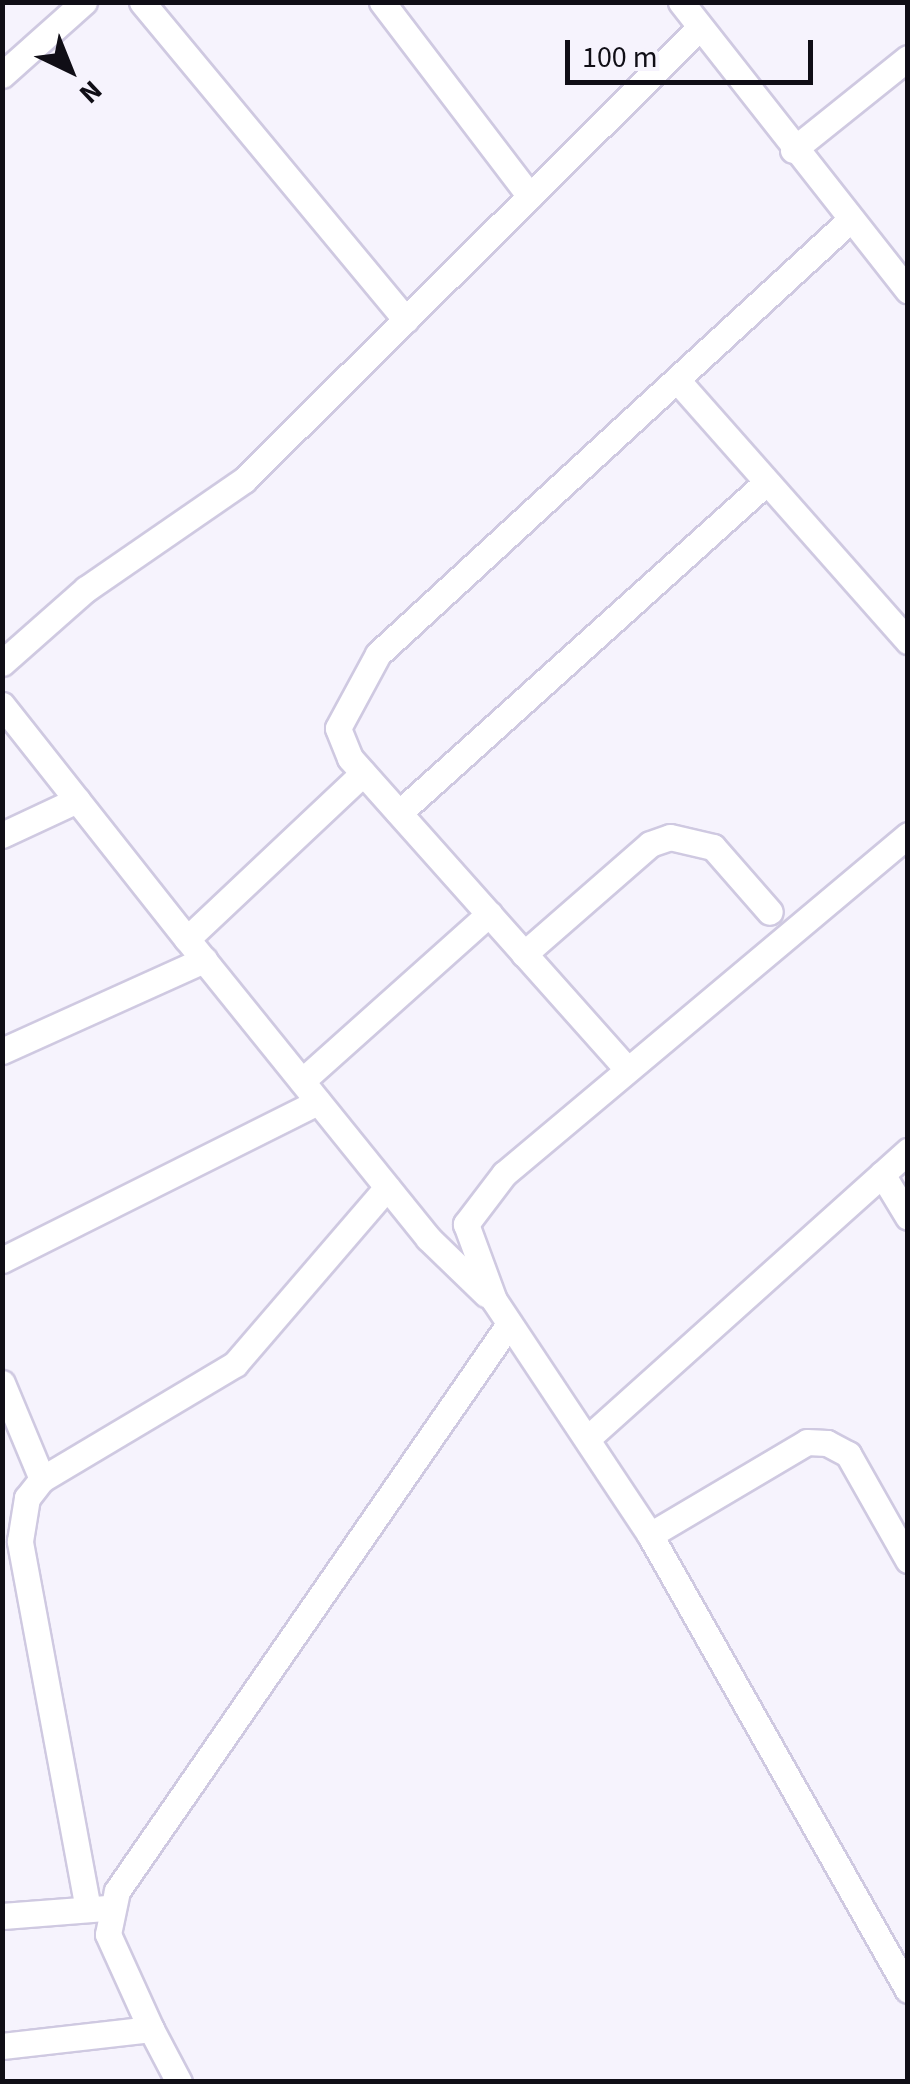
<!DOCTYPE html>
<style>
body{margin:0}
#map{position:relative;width:910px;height:2084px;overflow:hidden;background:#f6f3fd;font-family:"Source Sans 3",sans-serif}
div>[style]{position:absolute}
.roads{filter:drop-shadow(2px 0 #cfc9e1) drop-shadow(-2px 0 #cfc9e1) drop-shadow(0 2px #cfc9e1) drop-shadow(0 -2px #cfc9e1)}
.minor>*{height:25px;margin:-12.5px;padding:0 12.5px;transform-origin:12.5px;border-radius:12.5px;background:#fff}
span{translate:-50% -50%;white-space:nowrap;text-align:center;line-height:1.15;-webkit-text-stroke:8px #f6f3fd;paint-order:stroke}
.frame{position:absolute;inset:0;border:5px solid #100e16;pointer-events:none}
.north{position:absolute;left:20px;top:20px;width:100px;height:100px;-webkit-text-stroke:8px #f6f3fd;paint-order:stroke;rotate:137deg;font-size:28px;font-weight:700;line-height:40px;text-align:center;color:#100e16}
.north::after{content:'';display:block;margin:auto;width:35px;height:45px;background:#100e16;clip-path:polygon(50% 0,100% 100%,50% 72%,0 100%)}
.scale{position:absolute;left:565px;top:40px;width:248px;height:45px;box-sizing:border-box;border:5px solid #100e16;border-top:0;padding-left:12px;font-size:30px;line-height:35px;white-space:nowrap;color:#100e16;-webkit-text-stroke:8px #f6f3fd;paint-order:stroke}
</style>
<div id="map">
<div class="roads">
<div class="minor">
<i style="left:142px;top:2px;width:413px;rotate:50.3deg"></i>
<i style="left:382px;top:2px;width:244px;rotate:52.7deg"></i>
<i style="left:681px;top:2px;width:367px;rotate:51.8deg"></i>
<i style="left:2px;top:75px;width:110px;rotate:-41.7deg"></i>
<i style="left:793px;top:150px;width:147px;rotate:-38.7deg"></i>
<i style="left:677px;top:380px;width:349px;rotate:48.5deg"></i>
<i style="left:2px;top:663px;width:112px;rotate:-41.4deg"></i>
<i style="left:86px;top:589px;width:192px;rotate:-34.6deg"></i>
<i style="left:244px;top:480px;width:639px;rotate:-44.81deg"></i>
<i style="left:2px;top:705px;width:298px;rotate:51.7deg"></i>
<i style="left:187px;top:939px;width:242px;rotate:-43.3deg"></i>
<i style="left:399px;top:813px;width:495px;rotate:-42deg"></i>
<i style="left:2px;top:835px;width:83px;rotate:-25deg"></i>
<i style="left:908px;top:835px;width:527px;rotate:140deg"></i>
<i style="left:504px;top:1174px;width:63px;rotate:127.2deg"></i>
<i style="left:466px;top:1224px;width:81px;rotate:69.8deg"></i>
<i style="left:494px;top:1300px;width:282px;rotate:56.4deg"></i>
<i style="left:650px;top:1535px;width:523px;rotate:60.45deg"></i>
<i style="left:187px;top:939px;width:384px;rotate:51.1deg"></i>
<i style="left:428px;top:1238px;width:81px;rotate:44deg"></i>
<i style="left:524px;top:954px;width:167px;rotate:-41.1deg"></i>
<i style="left:650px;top:844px;width:21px;rotate:-19deg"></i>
<i style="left:670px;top:837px;width:44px;rotate:13.1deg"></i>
<i style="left:713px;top:847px;width:86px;rotate:48.8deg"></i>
<i style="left:2px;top:1051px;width:222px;rotate:-24.3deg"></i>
<i style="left:627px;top:1069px;width:416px;rotate:-131.7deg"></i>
<i style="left:350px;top:758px;width:32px;rotate:-112deg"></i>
<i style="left:338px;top:728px;width:84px;rotate:-61.6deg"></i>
<i style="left:378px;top:654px;width:641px;rotate:-42.6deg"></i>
<i style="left:302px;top:1081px;width:251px;rotate:-41.8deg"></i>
<i style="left:882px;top:1174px;width:50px;rotate:58.8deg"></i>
<i style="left:2px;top:1260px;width:353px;rotate:-26.6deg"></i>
<i style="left:2px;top:1383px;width:104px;rotate:67.4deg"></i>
<i style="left:588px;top:1438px;width:430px;rotate:-41.9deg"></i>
<i style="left:650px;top:1535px;width:182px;rotate:-30.6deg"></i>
<i style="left:807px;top:1442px;width:20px;rotate:3deg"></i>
<i style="left:827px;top:1443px;width:24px;rotate:28deg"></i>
<i style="left:848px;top:1454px;width:122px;rotate:60.5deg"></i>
<i style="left:88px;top:1909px;width:374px;rotate:-100.5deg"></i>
<i style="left:20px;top:1541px;width:44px;rotate:-80.8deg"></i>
<i style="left:27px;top:1498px;width:24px;rotate:-52deg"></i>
<i style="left:42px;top:1479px;width:225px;rotate:-30.8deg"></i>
<i style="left:235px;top:1364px;width:233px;rotate:-49.3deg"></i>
<i style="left:2px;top:1916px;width:103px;rotate:-4.4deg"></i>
<i style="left:151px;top:2029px;width:104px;rotate:-114.4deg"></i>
<i style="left:108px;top:1934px;width:44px;rotate:-78.2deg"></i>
<i style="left:117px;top:1891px;width:689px;rotate:-55.34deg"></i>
<i style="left:2px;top:2046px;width:150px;rotate:-6.5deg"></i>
<i style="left:151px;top:2029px;width:60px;rotate:62.2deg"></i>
</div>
</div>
<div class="frame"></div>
<div class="north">N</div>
<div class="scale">100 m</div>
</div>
